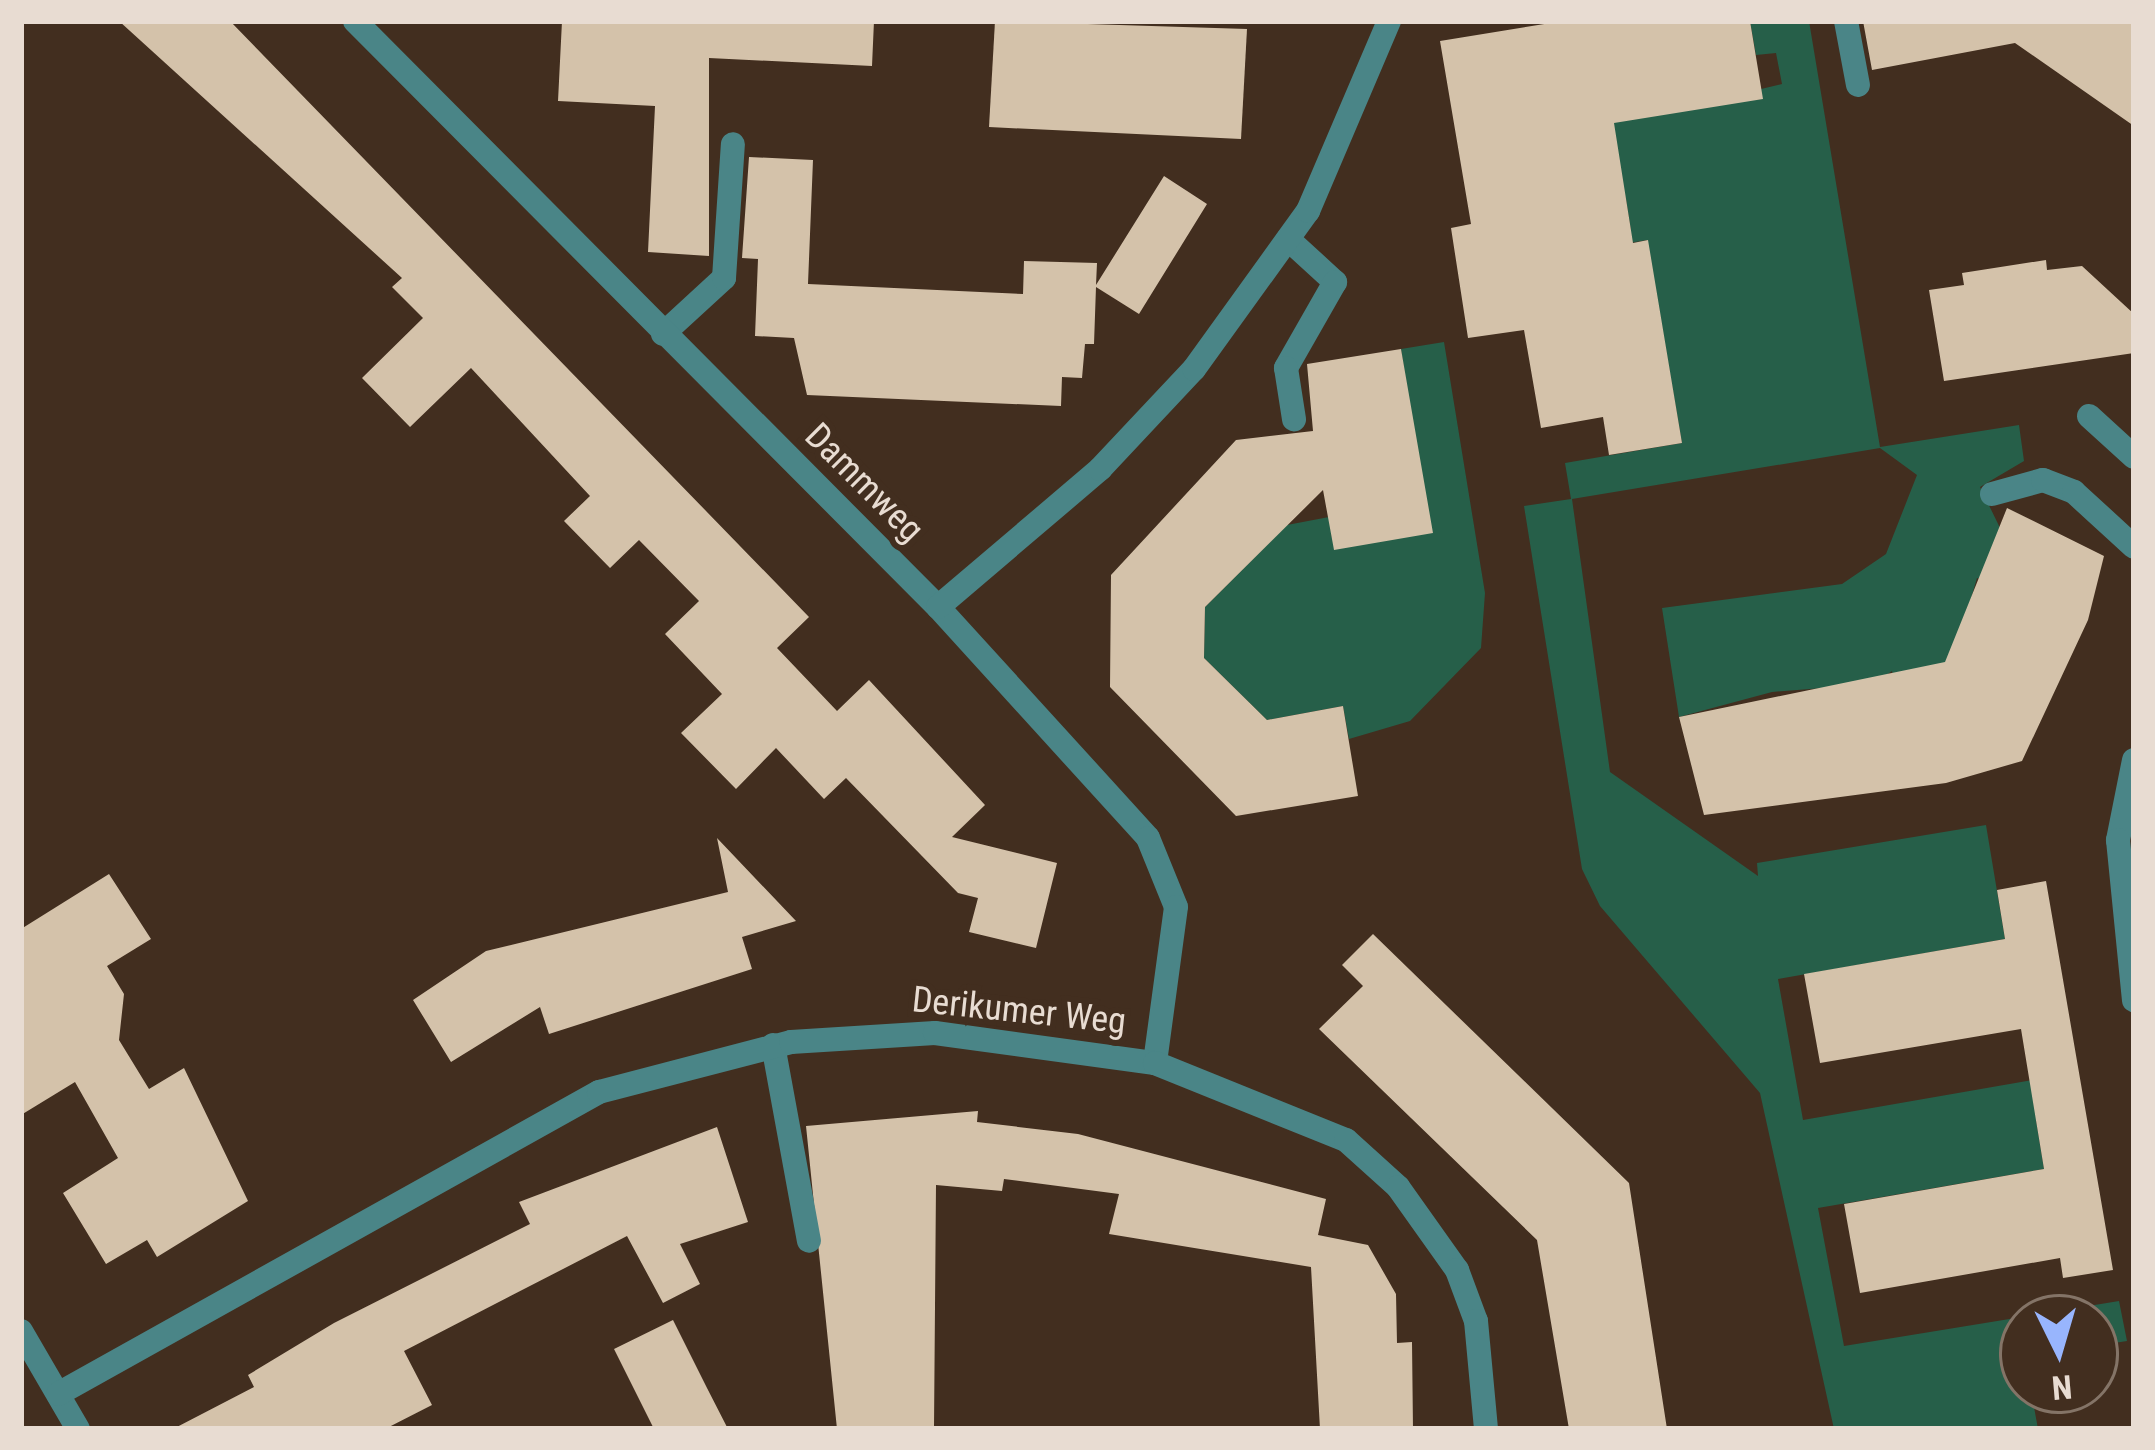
<!DOCTYPE html>
<style>
body{margin:0}
#map{position:relative;width:2155px;height:1450px;overflow:hidden;background:#422e1f;font-family:"Roboto Condensed",sans-serif}
div>[style]{position:absolute}
.green>*{inset:0;background:#265f49}
.building>*{inset:0;background:#d4c2aa}
.lane>*{height:24px;margin:-12px;padding:0 12px;transform-origin:12px;border-radius:12px;background:#4a8587}
.street>*{height:24px;margin:-12px;padding:0 12px;transform-origin:12px;border-radius:12px;background:#4a8587}
span{translate:-50% -50%;white-space:nowrap;text-align:center;line-height:1.15;-webkit-text-stroke:12px #422e1f;paint-order:stroke}
.street-label{font-size:36px;color:#e8dcd2}
.frame{position:absolute;inset:0;border:24px solid #e8dcd2;pointer-events:none}
.north{position:absolute;left:1999px;top:1294px;width:120px;height:120px;box-sizing:border-box;background:#422e1f;border:3px solid #847467;border-radius:50%;rotate:175deg;font-size:33px;font-weight:700;line-height:48px;text-align:center;color:#e8dcd2}
.north::after{content:'';display:block;margin:auto;width:42px;height:54px;background:#98b5fd;clip-path:polygon(50% 0,100% 100%,50% 72%,0 100%)}
</style>
<div id="map">
<div class="green">
<i style="clip-path:polygon(1750px 21px,1809px 21px,1880px 447px,2019px 425px,2024px 461px,1980px 487px,2004px 536px,1986px 581px,1977px 578px,1950px 671px,1894px 681px,1892px 671px,1874px 684px,1772px 692px,1679px 717px,1662px 608px,1842px 584px,1886px 554px,1917px 475px,1880px 448px,1572px 499px,1610px 772px,1758px 876px,1757px 863px,1986px 825px,2005px 939px,1778px 979px,1803px 1120px,2055px 1076px,2061px 1115px,2036px 1120px,2044px 1169px,1818px 1208px,1844px 1346px,2119px 1301px,2127px 1341px,2095px 1346px,2095px 1318px,2023px 1318px,2023px 1390px,2065px 1390px,2032px 1396px,2038px 1429px,1834px 1429px,1760px 1093px,1600px 906px,1582px 869px,1524px 506px,1571px 499px,1565px 463px,1682px 443px,1647px 240px,1612px 246px,1610px 235px,1631px 231px,1626px 199px,1582px 118px,1762px 99px,1761px 89px,1782px 84px,1776px 53px,1756px 55px)"></i>
<i style="clip-path:polygon(1444px 342px,1485px 593px,1481px 648px,1410px 721px,1349px 739px,1343px 706px,1267px 720px,1204px 658px,1205px 607px,1287px 525px,1329px 517px,1332px 538px,1408px 395px,1401px 349px)"></i>
</div>
<div class="building">
<i style="clip-path:polygon(119px 21px,230px 21px,809px 617px,777px 648px,837px 711px,869px 680px,985px 805px,952px 837px,1057px 863px,1036px 948px,969px 932px,978px 898px,958px 893px,846px 778px,824px 799px,776px 748px,736px 789px,681px 733px,722px 694px,665px 634px,699px 601px,639px 540px,610px 568px,564px 521px,590px 496px,471px 368px,410px 427px,362px 378px,423px 318px,392px 287px,402px 278px)"></i>
<i style="clip-path:polygon(562px 21px,874px 21px,872px 66px,709px 58px,709px 256px,648px 252px,655px 106px,558px 101px)"></i>
<i style="clip-path:polygon(995px 21px,1247px 29px,1241px 139px,989px 127px)"></i>
<i style="clip-path:polygon(1563px 21px,1750px 21px,1763px 99px,1614px 123px,1633px 243px,1648px 240px,1682px 443px,1609px 455px,1603px 417px,1541px 428px,1524px 330px,1468px 338px,1451px 228px,1471px 224px,1440px 41px)"></i>
<i style="clip-path:polygon(1863px 21px,2134px 21px,2134px 126px,2015px 43px,1872px 70px)"></i>
<i style="clip-path:polygon(749px 157px,813px 160px,808px 284px,1023px 294px,1024px 261px,1097px 263px,1096px 285px,1164px 176px,1207px 204px,1139px 314px,1096px 287px,1094px 344px,1085px 344px,1082px 378px,1062px 377px,1061px 406px,807px 395px,794px 338px,755px 336px,758px 259px,742px 258px)"></i>
<i style="clip-path:polygon(2046px 260px,2047px 270px,2082px 266px,2134px 314px,2134px 353px,1944px 381px,1929px 290px,1964px 285px,1962px 273px)"></i>
<i style="clip-path:polygon(1401px 349px,1433px 533px,1334px 550px,1323px 490px,1205px 607px,1204px 658px,1267px 720px,1343px 706px,1358px 796px,1236px 816px,1110px 687px,1111px 575px,1236px 440px,1313px 431px,1307px 364px)"></i>
<i style="clip-path:polygon(2007px 508px,2104px 556px,2088px 620px,2022px 761px,1946px 783px,1704px 815px,1679px 717px,1945px 662px)"></i>
<i style="clip-path:polygon(717px 838px,796px 921px,742px 937px,752px 969px,549px 1034px,540px 1007px,451px 1062px,413px 1000px,486px 951px,728px 892px)"></i>
<i style="clip-path:polygon(109px 874px,151px 939px,107px 966px,124px 994px,119px 1040px,149px 1089px,184px 1068px,248px 1201px,157px 1257px,147px 1240px,106px 1264px,63px 1193px,118px 1158px,75px 1082px,21px 1115px,21px 929px)"></i>
<i style="clip-path:polygon(2046px 881px,2113px 1270px,2063px 1278px,2060px 1258px,1860px 1293px,1844px 1204px,2044px 1169px,2021px 1029px,1820px 1063px,1804px 974px,2005px 939px,1997px 890px)"></i>
<i style="clip-path:polygon(1373px 934px,1629px 1183px,1667px 1429px,1569px 1429px,1537px 1240px,1319px 1029px,1363px 986px,1342px 965px)"></i>
<i style="clip-path:polygon(978px 1111px,977px 1122px,1078px 1134px,1326px 1199px,1318px 1235px,1368px 1245px,1396px 1294px,1397px 1343px,1412px 1342px,1413px 1429px,1320px 1429px,1311px 1267px,1109px 1234px,1119px 1194px,1004px 1179px,1002px 1191px,936px 1185px,934px 1429px,837px 1429px,806px 1126px)"></i>
<i style="clip-path:polygon(717px 1127px,748px 1222px,680px 1244px,700px 1284px,663px 1303px,627px 1236px,404px 1351px,432px 1405px,385px 1429px,173px 1429px,254px 1387px,248px 1375px,334px 1323px,530px 1224px,519px 1202px)"></i>
<i style="clip-path:polygon(673px 1320px,707px 1388px,728px 1429px,654px 1429px,614px 1349px)"></i>
</div>
<div class="lane">
<i style="left:1846px;top:21px;width:65px;rotate:79.4deg"></i>
<i style="left:1288px;top:239px;width:64px;rotate:42.5deg"></i>
<i style="left:1335px;top:282px;width:99px;rotate:119.7deg"></i>
<i style="left:1286px;top:368px;width:52px;rotate:81.1deg"></i>
<i style="left:663px;top:334px;width:83px;rotate:-42.6deg"></i>
<i style="left:724px;top:278px;width:134px;rotate:-86.2deg"></i>
<i style="left:2089px;top:416px;width:61px;rotate:42.3deg"></i>
<i style="left:1992px;top:494px;width:53px;rotate:-15.4deg"></i>
<i style="left:2043px;top:480px;width:33px;rotate:21deg"></i>
<i style="left:2074px;top:492px;width:81px;rotate:42.5deg"></i>
<i style="left:773px;top:1045px;width:199px;rotate:79.6deg"></i>
</div>
<div class="street">
<i style="left:355px;top:21px;width:827px;rotate:45.15deg"></i>
<i style="left:938px;top:607px;width:312px;rotate:47.7deg"></i>
<i style="left:1148px;top:838px;width:74px;rotate:67.9deg"></i>
<i style="left:1176px;top:907px;width:157px;rotate:97.7deg"></i>
<i style="left:938px;top:607px;width:213px;rotate:-40.4deg"></i>
<i style="left:1100px;top:469px;width:137px;rotate:-46.8deg"></i>
<i style="left:1194px;top:369px;width:195px;rotate:-54.2deg"></i>
<i style="left:1308px;top:211px;width:207px;rotate:-66.9deg"></i>
<i style="left:2134px;top:760px;width:82px;rotate:101.3deg"></i>
<i style="left:2118px;top:840px;width:161px;rotate:84.3deg"></i>
<i style="left:21px;top:1331px;width:113px;rotate:59.8deg"></i>
<i style="left:58px;top:1394px;width:620px;rotate:-29.17deg"></i>
<i style="left:599px;top:1092px;width:198px;rotate:-14.6deg"></i>
<i style="left:791px;top:1042px;width:144px;rotate:-3.6deg"></i>
<i style="left:935px;top:1033px;width:222px;rotate:7.8deg"></i>
<i style="left:1155px;top:1063px;width:206px;rotate:22deg"></i>
<i style="left:1346px;top:1140px;width:70px;rotate:42.1deg"></i>
<i style="left:1398px;top:1187px;width:102px;rotate:54.6deg"></i>
<i style="left:1457px;top:1270px;width:54px;rotate:69.6deg"></i>
<i style="left:1476px;top:1321px;width:108px;rotate:84.7deg"></i>
</div>
<div class="street-label">
<span style="left:864px;top:483px;rotate:45deg">Dammweg</span>
<span style="left:1019px;top:1011px;rotate:6deg">Derikumer Weg</span>
</div>
<div class="frame"></div>
<div class="north">N</div>
</div>
